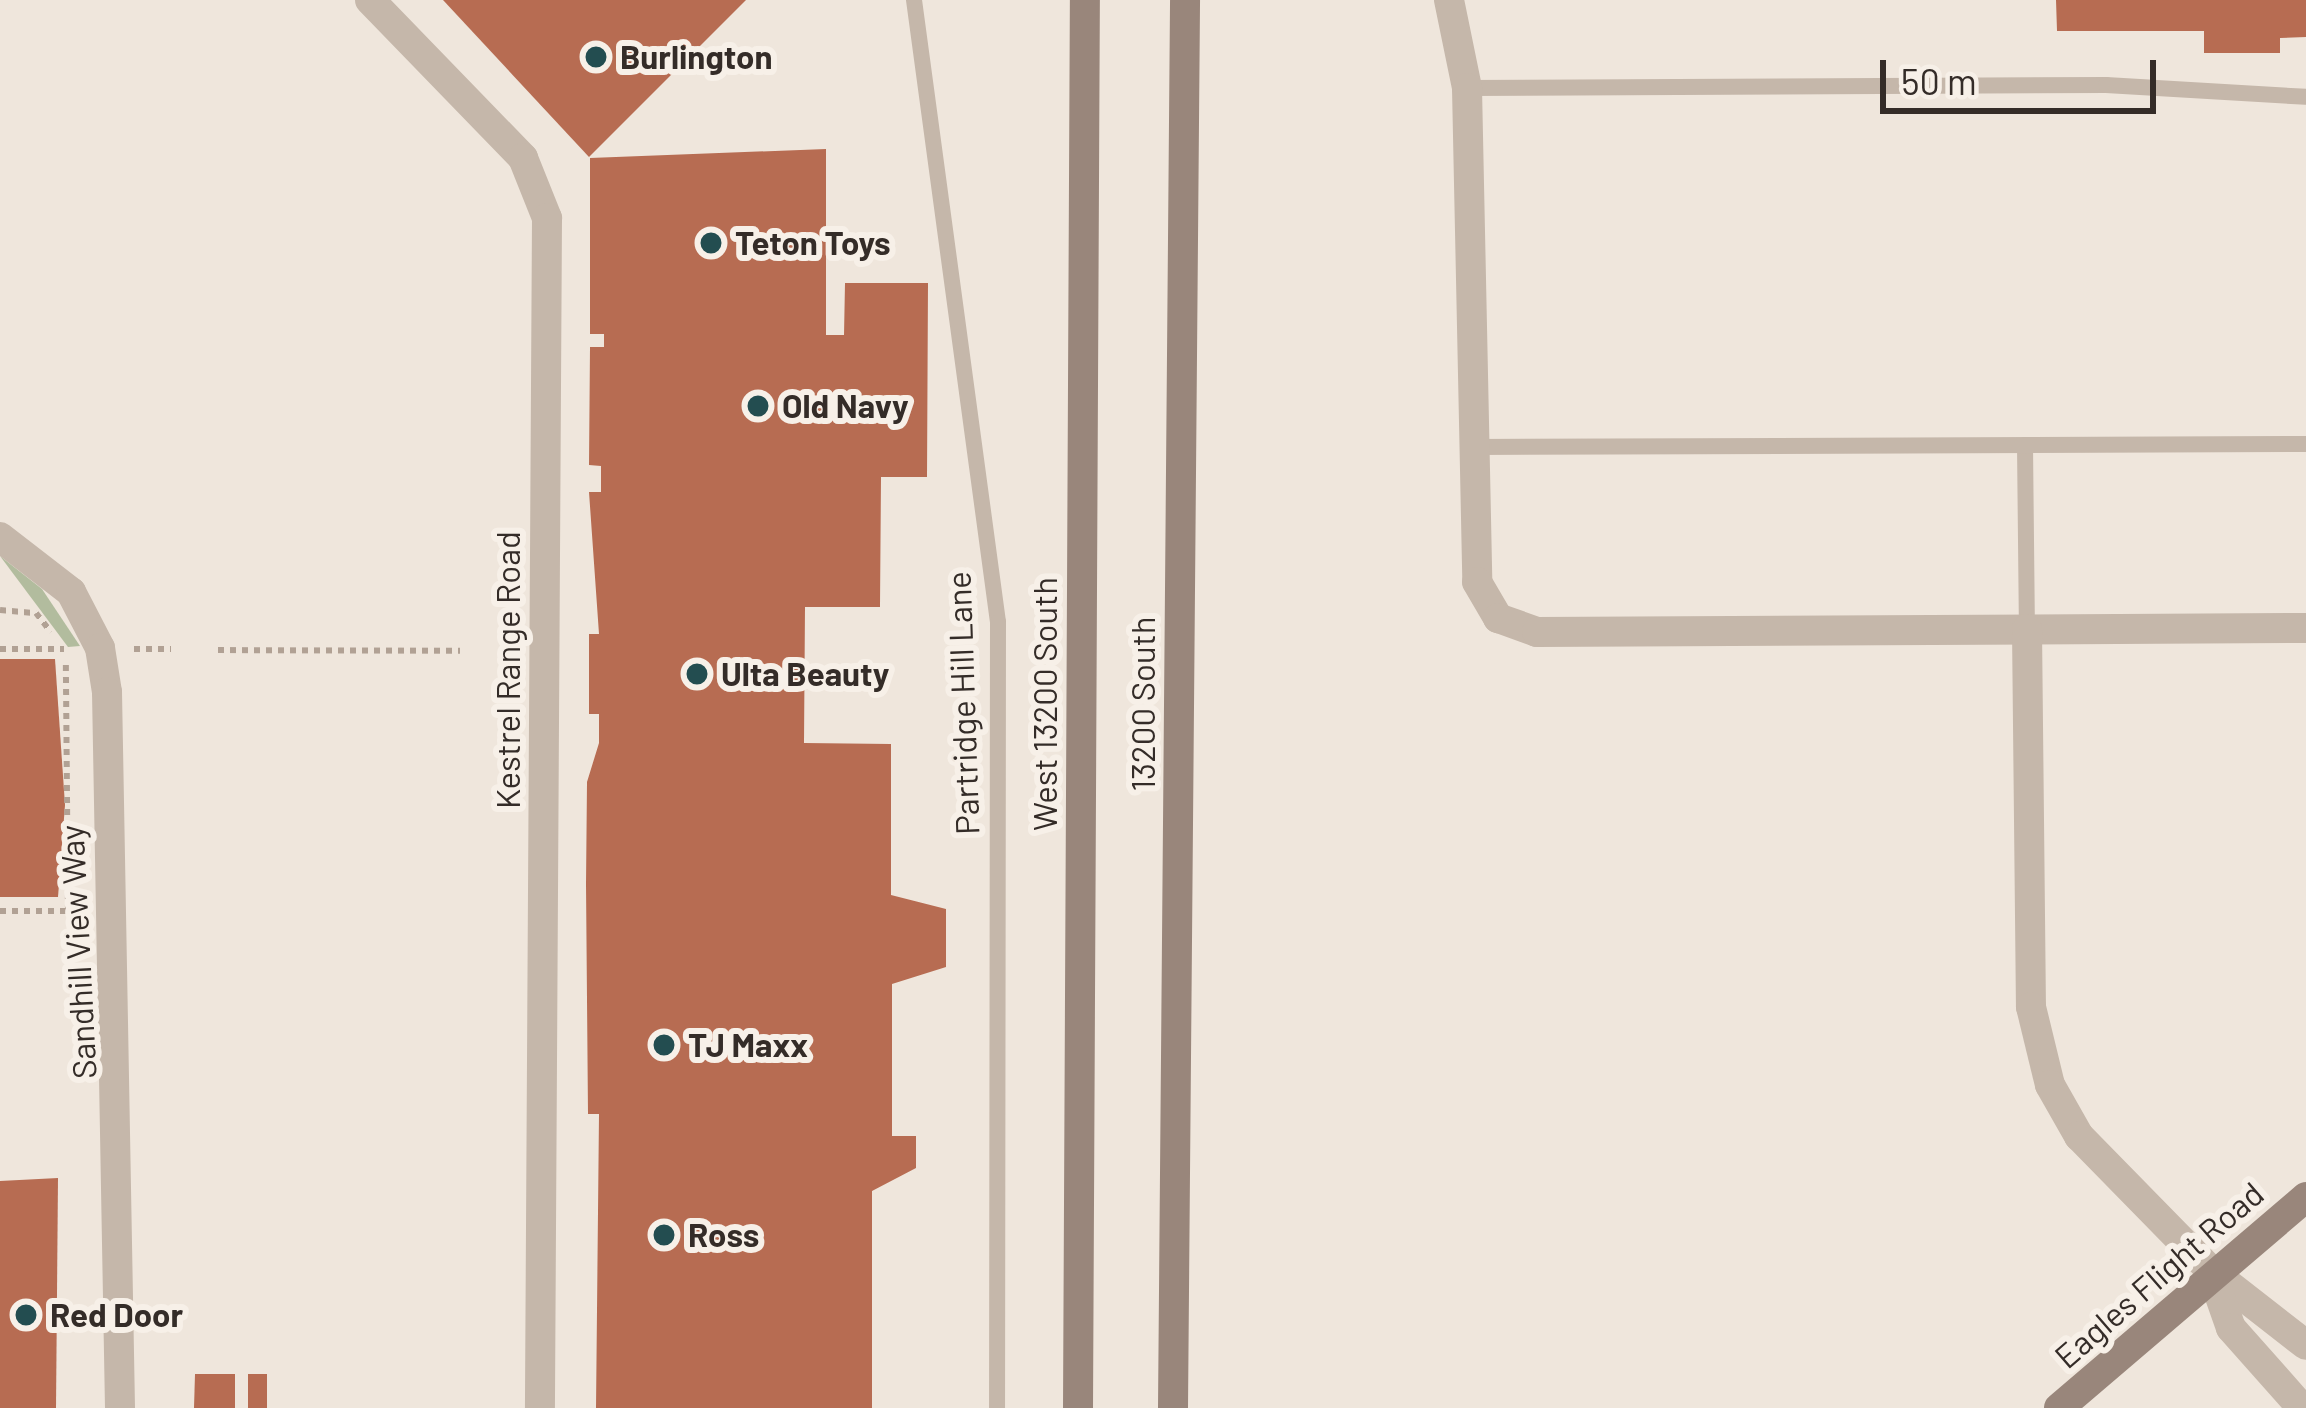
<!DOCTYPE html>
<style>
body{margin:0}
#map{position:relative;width:2306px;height:1408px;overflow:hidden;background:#efe6dc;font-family:Barlow,sans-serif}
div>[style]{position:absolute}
.green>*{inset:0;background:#b2bc9e}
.building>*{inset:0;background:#b76c52}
.path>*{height:6px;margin-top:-3px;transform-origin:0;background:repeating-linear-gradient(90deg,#b1a194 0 6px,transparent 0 12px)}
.lane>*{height:16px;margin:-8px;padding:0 8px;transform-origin:8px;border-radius:8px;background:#c5b7aa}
.street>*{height:30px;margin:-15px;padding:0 15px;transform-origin:15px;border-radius:15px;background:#c5b7aa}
.secondary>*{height:30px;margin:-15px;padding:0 15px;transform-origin:15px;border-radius:15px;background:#99867b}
.dots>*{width:33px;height:33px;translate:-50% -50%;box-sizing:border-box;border:6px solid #f7f0e8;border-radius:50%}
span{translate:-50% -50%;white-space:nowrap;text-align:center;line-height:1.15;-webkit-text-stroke:12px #f7f0e8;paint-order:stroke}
.poi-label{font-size:33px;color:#342c28;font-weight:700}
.left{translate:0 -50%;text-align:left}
.street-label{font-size:33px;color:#342c28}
.scale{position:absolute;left:1880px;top:60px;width:276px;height:54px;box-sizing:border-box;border:6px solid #342c28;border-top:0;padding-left:15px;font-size:36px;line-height:42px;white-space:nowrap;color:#342c28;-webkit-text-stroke:9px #f7f0e8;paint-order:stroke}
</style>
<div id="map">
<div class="green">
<i style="clip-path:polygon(0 556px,42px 589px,80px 646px,68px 647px)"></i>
</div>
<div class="building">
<i style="clip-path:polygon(443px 0,746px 0,589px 157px)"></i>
<i style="clip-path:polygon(2056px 0,2306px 0,2306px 37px,2280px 38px,2280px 53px,2204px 53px,2204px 31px,2057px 31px)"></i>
<i style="clip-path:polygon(826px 149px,826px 335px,844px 335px,845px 283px,928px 283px,927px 477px,881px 477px,880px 607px,805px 607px,804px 743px,891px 744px,891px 895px,946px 909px,946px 967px,892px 984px,892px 1136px,916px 1136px,916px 1168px,872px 1191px,872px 1408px,596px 1408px,599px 1114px,588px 1114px,586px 884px,587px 782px,599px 743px,599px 714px,589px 714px,589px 634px,599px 634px,589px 492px,601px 492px,601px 466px,589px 465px,590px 347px,604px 347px,604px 334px,590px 334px,590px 158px)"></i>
<i style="clip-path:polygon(0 659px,55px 659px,65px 805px,58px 897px,0 897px)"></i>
<i style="clip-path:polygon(58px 1178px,56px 1408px,0 1408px,0 1181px)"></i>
<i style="clip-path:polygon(195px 1374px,235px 1374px,235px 1408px,194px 1408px)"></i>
<i style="clip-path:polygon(248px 1374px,267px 1374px,267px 1408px,248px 1408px)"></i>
</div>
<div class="path">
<i style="left:0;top:610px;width:36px;rotate:5deg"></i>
<i style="left:36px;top:613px;width:24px;rotate:52deg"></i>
<i style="left:0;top:649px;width:64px"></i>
<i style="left:134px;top:649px;width:37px"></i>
<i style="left:218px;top:650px;width:242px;rotate:0.2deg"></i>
<i style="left:0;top:911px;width:68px"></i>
<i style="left:68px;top:911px;width:247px;rotate:-90.5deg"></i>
</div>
<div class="lane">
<i style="left:914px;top:0;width:628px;rotate:82.31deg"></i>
<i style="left:998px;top:622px;width:786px;rotate:90.07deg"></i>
<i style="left:1467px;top:88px;width:639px;rotate:-0.27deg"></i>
<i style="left:2106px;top:85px;width:200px;rotate:3.4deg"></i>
<i style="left:2025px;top:445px;width:184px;rotate:89.4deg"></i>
<i style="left:1474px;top:447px;width:832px;rotate:-0.21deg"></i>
</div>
<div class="street">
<i style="left:370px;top:0;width:220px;rotate:45.9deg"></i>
<i style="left:523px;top:158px;width:65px;rotate:68.2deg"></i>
<i style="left:547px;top:218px;width:1190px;rotate:90.34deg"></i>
<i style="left:1449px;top:0;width:90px;rotate:78.4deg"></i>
<i style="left:1467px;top:88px;width:494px;rotate:88.8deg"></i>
<i style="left:1477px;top:582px;width:42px;rotate:59.7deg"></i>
<i style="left:1498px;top:618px;width:41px;rotate:19.7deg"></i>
<i style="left:1537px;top:632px;width:769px;rotate:-0.3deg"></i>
<i style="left:0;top:537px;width:90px;rotate:37.8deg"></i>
<i style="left:71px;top:592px;width:63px;rotate:62.6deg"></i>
<i style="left:100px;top:648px;width:45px;rotate:81deg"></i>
<i style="left:107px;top:692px;width:716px;rotate:88.96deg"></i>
<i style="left:2027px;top:629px;width:378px;rotate:89.4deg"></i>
<i style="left:2031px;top:1007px;width:80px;rotate:76.3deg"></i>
<i style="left:2050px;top:1085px;width:59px;rotate:60.4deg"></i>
<i style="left:2079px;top:1136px;width:189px;rotate:45.6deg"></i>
<i style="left:2211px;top:1271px;width:120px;rotate:37.9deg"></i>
<i style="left:2211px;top:1271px;width:60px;rotate:70.7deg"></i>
<i style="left:2231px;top:1328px;width:107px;rotate:48.4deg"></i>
</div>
<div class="secondary">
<i style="left:1078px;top:1408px;width:1408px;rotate:-89.72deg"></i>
<i style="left:1173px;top:1408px;width:1408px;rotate:-89.51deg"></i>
<i style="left:2059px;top:1408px;width:325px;rotate:-40.5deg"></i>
</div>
<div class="dots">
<i style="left:596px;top:57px;background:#234d50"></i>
<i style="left:711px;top:243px;background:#234d50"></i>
<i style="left:758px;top:406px;background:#234d50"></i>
<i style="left:697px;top:674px;background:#234d50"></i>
<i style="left:664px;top:1045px;background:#234d50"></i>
<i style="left:664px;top:1235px;background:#234d50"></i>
<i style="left:26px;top:1315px;background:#234d50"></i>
</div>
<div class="poi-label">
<span class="left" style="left:620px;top:57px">Burlington</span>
<span class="left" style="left:735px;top:243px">Teton Toys</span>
<span class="left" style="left:782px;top:406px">Old Navy</span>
<span class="left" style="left:721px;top:674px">Ulta Beauty</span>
<span class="left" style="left:688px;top:1045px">TJ Maxx</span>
<span class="left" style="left:688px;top:1235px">Ross</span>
<span class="left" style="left:50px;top:1315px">Red Door</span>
</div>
<div class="street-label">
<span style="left:508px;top:670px;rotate:-90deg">Kestrel Range Road</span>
<span style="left:963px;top:703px;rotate:-92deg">Partridge Hill Lane</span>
<span style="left:1045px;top:704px;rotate:-90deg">West 13200 South</span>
<span style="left:1143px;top:704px;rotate:-90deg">13200 South</span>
<span style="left:78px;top:952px;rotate:-93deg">Sandhill View Way</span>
<span style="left:2159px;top:1275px;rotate:-41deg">Eagles Flight Road</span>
</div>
<div class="scale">50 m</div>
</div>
